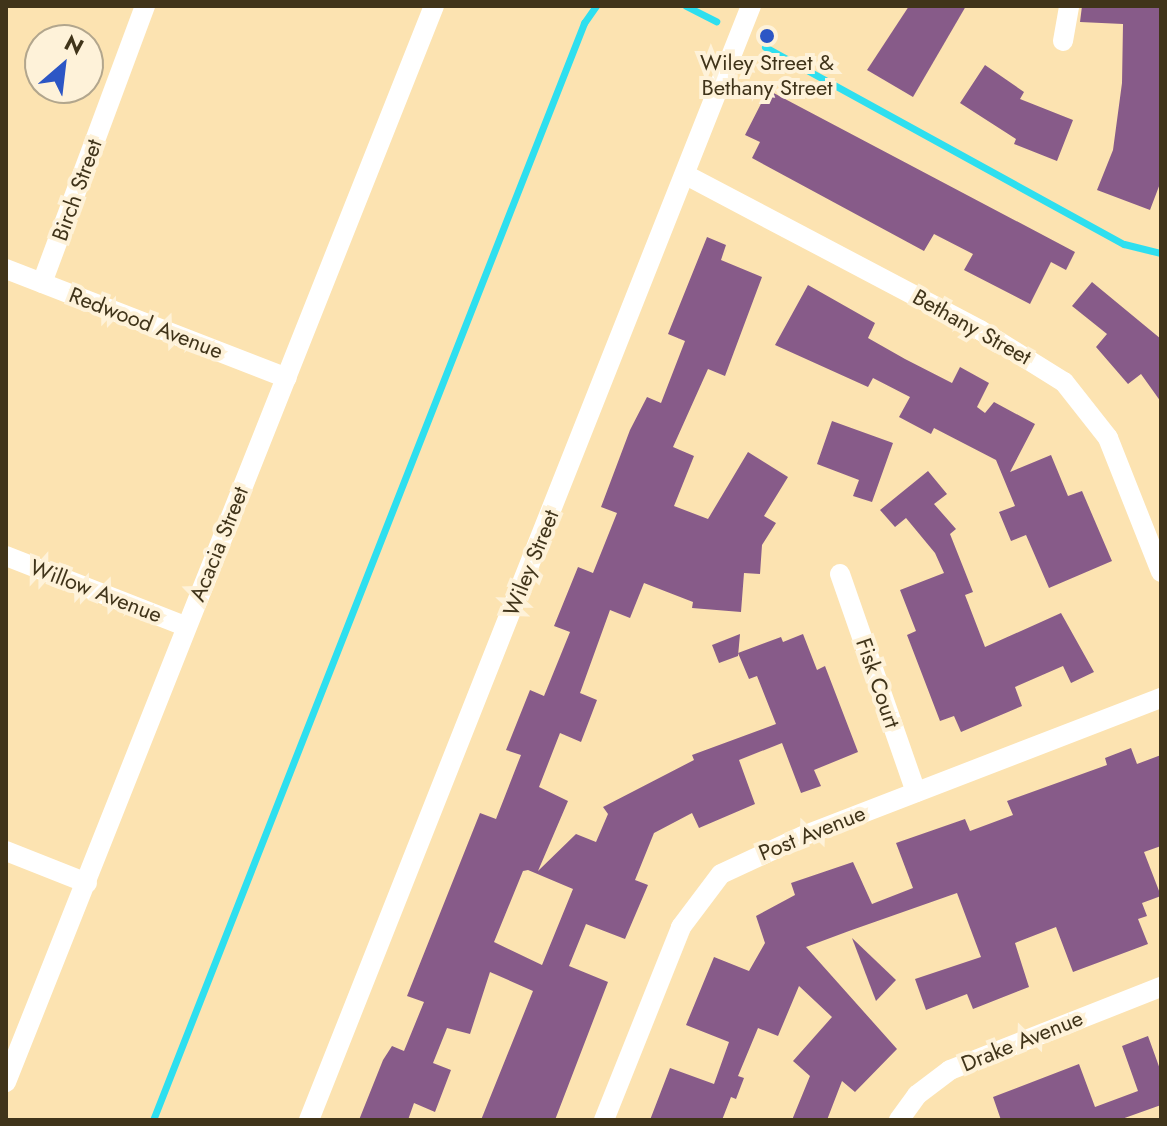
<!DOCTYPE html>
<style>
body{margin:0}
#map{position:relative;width:1167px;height:1126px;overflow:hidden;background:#fce3b1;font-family:Jost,sans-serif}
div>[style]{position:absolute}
.stream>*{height:7px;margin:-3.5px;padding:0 3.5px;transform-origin:3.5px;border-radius:3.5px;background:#2edfef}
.building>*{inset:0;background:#875b89}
.street>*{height:20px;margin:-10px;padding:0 10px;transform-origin:10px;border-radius:10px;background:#fff}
.dots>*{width:22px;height:22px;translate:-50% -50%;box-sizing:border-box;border:4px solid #fef2d9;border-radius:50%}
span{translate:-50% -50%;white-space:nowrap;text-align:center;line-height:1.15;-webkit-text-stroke:8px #fef2d9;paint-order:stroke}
.poi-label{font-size:22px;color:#40341a}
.street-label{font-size:22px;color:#40341a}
.frame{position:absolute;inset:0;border:8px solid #40341a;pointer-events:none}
.north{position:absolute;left:24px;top:24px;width:80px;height:80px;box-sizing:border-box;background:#fef2d9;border:2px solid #b2a68d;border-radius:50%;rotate:28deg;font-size:22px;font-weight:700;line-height:32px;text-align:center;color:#40341a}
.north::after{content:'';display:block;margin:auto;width:28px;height:36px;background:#2c56c5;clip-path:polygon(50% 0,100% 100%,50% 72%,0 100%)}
</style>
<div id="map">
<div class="stream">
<i style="left:686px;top:6px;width:34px;rotate:27deg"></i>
<i style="left:765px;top:47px;width:409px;rotate:28.8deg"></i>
<i style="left:1124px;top:244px;width:38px;rotate:14deg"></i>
<i style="left:153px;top:1120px;width:1179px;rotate:-68.55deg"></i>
<i style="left:584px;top:23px;width:21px;rotate:-55deg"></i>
</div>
<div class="building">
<i style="clip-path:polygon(909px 6px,966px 6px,913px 97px,867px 70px)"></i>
<i style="clip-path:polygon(1082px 6px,1161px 6px,1161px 181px,1150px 210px,1097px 190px,1113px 150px,1122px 83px,1123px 24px,1080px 22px)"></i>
<i style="clip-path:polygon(985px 65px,1024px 92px,1020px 99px,1073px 120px,1057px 161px,1014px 144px,1016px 139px,960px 103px)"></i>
<i style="clip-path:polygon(768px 90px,1075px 252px,1066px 270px,1051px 262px,1030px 304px,964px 270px,973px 254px,934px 234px,924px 251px,752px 158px,760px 142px,745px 135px)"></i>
<i style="clip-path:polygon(evenodd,707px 237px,726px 245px,721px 260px,762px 277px,725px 376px,708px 369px,673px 447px,694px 456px,674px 506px,708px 519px,748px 452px,788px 477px,764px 516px,776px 523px,762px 545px,760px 574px,744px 573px,741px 612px,692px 608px,693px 602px,644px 583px,630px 618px,610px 610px,580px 693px,597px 700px,581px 742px,560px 733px,539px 787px,568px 801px,538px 871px,576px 834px,596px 842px,608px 814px,603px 807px,694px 760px,692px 755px,776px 724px,757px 676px,749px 679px,738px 653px,781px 637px,783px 642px,803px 634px,817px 670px,825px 666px,858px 752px,814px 770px,821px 786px,801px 793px,782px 743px,739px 760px,755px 804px,699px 828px,692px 813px,654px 833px,635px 880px,648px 885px,625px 939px,586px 924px,569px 966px,608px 982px,555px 1120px,481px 1120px,533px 991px,490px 972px,470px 1034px,447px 1028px,433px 1063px,451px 1070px,435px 1112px,414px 1103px,408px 1120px,359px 1120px,383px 1060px,392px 1046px,404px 1051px,424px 1002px,407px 996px,480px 813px,496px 819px,521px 755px,506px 750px,530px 690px,544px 696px,570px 632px,554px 626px,578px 567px,593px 573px,617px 513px,601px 507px,630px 430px,647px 397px,661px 403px,685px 341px,668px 334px,707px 237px,528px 870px,573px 889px,542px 965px,494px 942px,523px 871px,528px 870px)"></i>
<i style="clip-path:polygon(1092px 282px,1161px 339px,1161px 402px,1141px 374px,1128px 384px,1096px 347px,1107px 334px,1072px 306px)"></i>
<i style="clip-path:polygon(808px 285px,875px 323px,868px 338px,905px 359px,952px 383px,960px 367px,989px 383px,977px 407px,985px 413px,994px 402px,1035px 424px,1010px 472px,1051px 455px,1068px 496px,1082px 491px,1112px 561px,1049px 588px,1026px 535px,1011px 541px,999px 512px,1015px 506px,996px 460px,934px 428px,931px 434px,899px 417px,910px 397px,873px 378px,868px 387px,775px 345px)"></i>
<i style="clip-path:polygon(832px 421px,893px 443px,872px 502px,853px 496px,859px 480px,817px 464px)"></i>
<i style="clip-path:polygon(928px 471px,947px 494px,934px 504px,956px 529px,950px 534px,973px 592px,965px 595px,985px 647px,1061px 613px,1094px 672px,1071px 683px,1063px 666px,1015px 687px,1022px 706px,961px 732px,954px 716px,940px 721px,907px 635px,916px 631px,900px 590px,944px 573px,935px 553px,906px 518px,895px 527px,880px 510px)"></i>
<i style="clip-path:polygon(740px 634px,738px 656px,719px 663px,712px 645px)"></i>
<i style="clip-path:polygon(1131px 748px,1137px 764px,1161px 755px,1161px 846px,1144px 852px,1161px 896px,1142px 903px,1147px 916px,1138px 919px,1148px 944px,1073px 972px,1056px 927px,1015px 943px,1029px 987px,973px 1009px,967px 994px,926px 1010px,915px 979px,981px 957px,957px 893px,849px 931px,806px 947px,897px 1049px,855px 1092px,842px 1081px,827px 1120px,792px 1120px,810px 1076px,793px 1061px,832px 1017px,799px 986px,778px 1036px,758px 1028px,738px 1076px,744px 1078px,736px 1099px,731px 1097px,722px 1120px,650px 1120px,670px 1068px,714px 1084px,729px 1042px,686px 1025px,714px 957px,749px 971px,765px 943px,756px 916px,795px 895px,791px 883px,853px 862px,872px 904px,913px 888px,896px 843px,965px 819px,970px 831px,1013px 815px,1007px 801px,1107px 765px,1105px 758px)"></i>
<i style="clip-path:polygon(852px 938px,896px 980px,876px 1001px)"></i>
<i style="clip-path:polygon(1148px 1036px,1161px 1072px,1161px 1105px,1119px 1120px,1001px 1120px,993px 1097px,1079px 1064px,1095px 1107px,1138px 1091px,1122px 1046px)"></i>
</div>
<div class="street">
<i style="left:1063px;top:41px;width:36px;rotate:-80deg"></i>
<i style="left:686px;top:175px;width:332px;rotate:27.8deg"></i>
<i style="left:980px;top:330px;width:99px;rotate:31.8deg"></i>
<i style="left:1064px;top:382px;width:71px;rotate:51.8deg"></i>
<i style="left:1108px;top:438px;width:144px;rotate:68.4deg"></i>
<i style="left:6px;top:269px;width:301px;rotate:21.2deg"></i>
<i style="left:42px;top:283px;width:296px;rotate:-69.6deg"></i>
<i style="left:6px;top:556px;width:192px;rotate:21.4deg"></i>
<i style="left:840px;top:574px;width:231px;rotate:70.8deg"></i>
<i style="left:6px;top:851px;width:87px;rotate:21.6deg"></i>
<i style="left:6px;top:1082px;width:1158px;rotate:-68.31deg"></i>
<i style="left:309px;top:1120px;width:1198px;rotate:-68.36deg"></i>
<i style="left:604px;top:1120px;width:208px;rotate:-68.2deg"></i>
<i style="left:681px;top:927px;width:66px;rotate:-53deg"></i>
<i style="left:721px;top:874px;width:90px;rotate:-24.9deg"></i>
<i style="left:803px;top:836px;width:384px;rotate:-21.1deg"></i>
<i style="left:899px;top:1120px;width:31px;rotate:-54deg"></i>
<i style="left:917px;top:1095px;width:41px;rotate:-37.1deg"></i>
<i style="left:950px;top:1070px;width:227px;rotate:-21.5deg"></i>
</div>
<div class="dots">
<i style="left:767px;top:36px;background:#2c56c5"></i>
</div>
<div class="poi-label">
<span style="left:767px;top:75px">Wiley Street &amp;<br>Bethany Street</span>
</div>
<div class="street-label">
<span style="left:77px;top:190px;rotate:-70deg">Birch Street</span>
<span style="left:146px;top:323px;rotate:21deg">Redwood Avenue</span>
<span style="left:972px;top:327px;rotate:29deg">Bethany Street</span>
<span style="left:219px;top:544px;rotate:-68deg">Acacia Street</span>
<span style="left:531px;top:563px;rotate:-68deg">Wiley Street</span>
<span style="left:96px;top:591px;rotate:21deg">Willow Avenue</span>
<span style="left:878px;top:683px;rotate:71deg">Fisk Court</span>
<span style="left:812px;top:833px;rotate:-22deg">Post Avenue</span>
<span style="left:1022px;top:1041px;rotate:-22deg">Drake Avenue</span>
</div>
<div class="frame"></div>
<div class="north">N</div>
</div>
